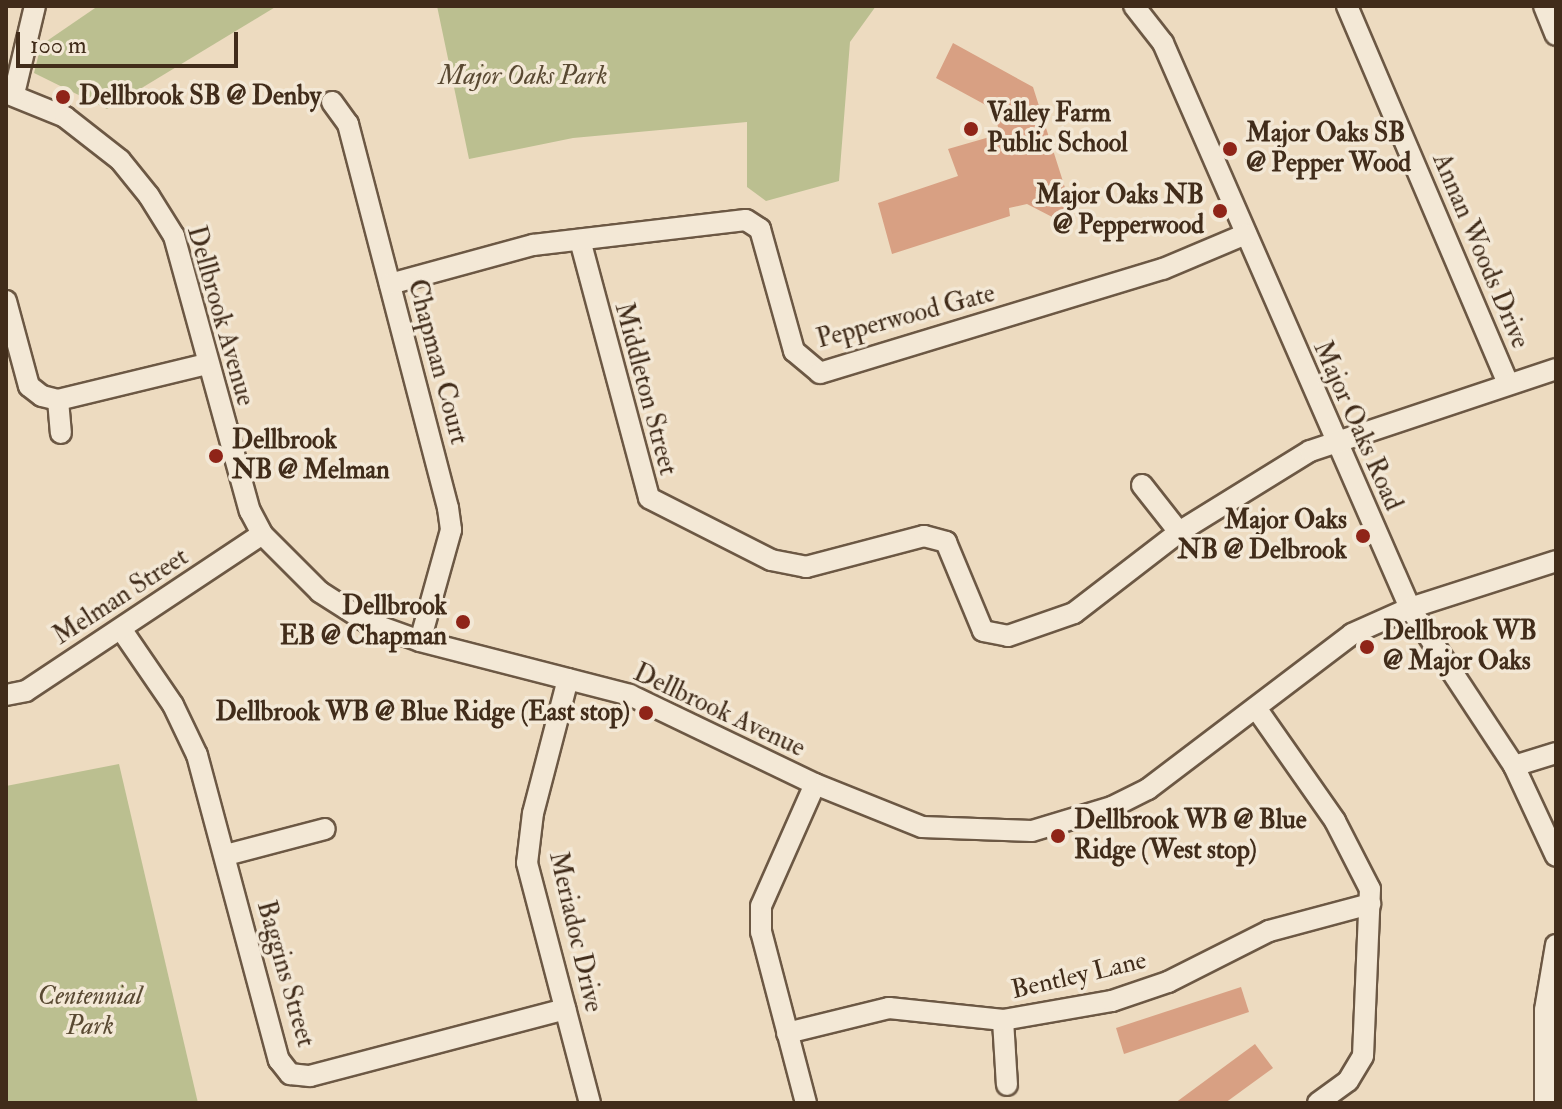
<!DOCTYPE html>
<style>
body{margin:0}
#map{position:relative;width:1562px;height:1109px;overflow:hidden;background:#eddbc0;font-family:"IM FELL Double Pica",serif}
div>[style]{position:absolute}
.green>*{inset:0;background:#bbbf90}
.building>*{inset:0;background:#d8a083}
.roads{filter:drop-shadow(2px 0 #6c5844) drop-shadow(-2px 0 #6c5844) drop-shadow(0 2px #6c5844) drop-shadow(0 -2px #6c5844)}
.minor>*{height:20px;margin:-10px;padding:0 10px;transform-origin:10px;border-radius:10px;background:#f3e8d6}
.dots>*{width:22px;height:22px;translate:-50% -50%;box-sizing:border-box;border:4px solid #f3e8d6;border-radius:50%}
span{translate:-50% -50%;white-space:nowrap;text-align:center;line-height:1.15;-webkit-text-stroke:7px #f3e8d6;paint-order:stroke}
.park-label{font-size:26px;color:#594932;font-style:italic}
.poi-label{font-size:26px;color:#412c1a;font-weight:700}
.left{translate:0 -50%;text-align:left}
.right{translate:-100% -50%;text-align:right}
.street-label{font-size:26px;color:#412c1a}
.frame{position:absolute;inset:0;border:8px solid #412c1a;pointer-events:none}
.scale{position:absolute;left:16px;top:32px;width:222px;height:36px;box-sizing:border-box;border:4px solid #412c1a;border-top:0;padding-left:10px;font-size:24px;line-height:28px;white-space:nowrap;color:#412c1a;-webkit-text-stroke:6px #f3e8d6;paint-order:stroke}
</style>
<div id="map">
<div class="green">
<i style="clip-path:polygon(98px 6px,277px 6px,107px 109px,34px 73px,41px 45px)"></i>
<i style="clip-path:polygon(437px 6px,876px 6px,850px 42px,839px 181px,766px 201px,747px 187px,747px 122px,573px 138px,469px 159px)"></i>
<i style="clip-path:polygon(119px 764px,198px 1103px,6px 1103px,6px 786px)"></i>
</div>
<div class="building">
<i style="clip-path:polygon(953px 43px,1033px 87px,1073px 213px,1058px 220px,1027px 204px,1009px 208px,1010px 216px,892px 254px,878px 203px,958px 176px,948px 149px,1000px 134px,993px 109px,936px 78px)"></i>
<i style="clip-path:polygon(1241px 987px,1249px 1012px,1124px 1054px,1116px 1028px)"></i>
<i style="clip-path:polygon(1255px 1044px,1273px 1068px,1225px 1103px,1175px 1103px)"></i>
</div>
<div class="roads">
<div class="minor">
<i style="left:1134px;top:6px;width:47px;rotate:51.9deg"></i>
<i style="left:1163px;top:43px;width:617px;rotate:66.39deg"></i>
<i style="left:1410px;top:608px;width:189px;rotate:56.6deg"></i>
<i style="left:1514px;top:766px;width:99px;rotate:65deg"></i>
<i style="left:1347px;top:6px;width:411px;rotate:66.9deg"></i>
<i style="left:1544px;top:6px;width:31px;rotate:68deg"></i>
<i style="left:6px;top:93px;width:64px;rotate:22.1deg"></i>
<i style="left:65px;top:117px;width:70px;rotate:38deg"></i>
<i style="left:120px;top:160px;width:46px;rotate:51.1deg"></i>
<i style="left:149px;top:196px;width:47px;rotate:58deg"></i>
<i style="left:174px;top:236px;width:285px;rotate:74.6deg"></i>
<i style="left:250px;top:511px;width:26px;rotate:62deg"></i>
<i style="left:262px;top:534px;width:82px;rotate:45deg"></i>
<i style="left:320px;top:592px;width:56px;rotate:32.6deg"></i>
<i style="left:367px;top:622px;width:56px;rotate:19.7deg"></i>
<i style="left:420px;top:641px;width:217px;rotate:14.4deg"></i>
<i style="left:630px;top:695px;width:205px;rotate:25.7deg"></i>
<i style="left:815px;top:784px;width:115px;rotate:21.9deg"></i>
<i style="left:922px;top:827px;width:110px;rotate:2.1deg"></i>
<i style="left:1032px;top:831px;width:84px;rotate:-16.7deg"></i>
<i style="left:1112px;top:807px;width:40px;rotate:-26.6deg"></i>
<i style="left:1148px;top:789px;width:256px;rotate:-37.2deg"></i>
<i style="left:1352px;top:634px;width:64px;rotate:-24.1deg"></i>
<i style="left:1410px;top:608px;width:153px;rotate:-17.8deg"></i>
<i style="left:14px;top:94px;width:90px;rotate:-76.6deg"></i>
<i style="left:332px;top:102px;width:27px;rotate:54deg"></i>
<i style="left:348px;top:124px;width:397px;rotate:75.4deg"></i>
<i style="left:448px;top:508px;width:22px;rotate:82deg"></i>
<i style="left:451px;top:530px;width:115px;rotate:105.6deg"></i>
<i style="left:580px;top:240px;width:267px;rotate:75deg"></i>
<i style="left:649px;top:498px;width:137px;rotate:26.9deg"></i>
<i style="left:771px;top:560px;width:36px;rotate:11deg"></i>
<i style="left:806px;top:567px;width:122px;rotate:-14.7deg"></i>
<i style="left:924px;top:536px;width:23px;rotate:15deg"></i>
<i style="left:946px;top:542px;width:96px;rotate:67.4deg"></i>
<i style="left:983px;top:631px;width:25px;rotate:11deg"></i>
<i style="left:1008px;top:636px;width:70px;rotate:-19.2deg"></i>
<i style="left:1074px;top:613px;width:133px;rotate:-37.6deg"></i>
<i style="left:1179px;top:532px;width:154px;rotate:-31.7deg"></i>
<i style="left:1310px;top:451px;width:259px;rotate:-18.4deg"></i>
<i style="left:390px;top:284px;width:148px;rotate:-15.3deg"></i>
<i style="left:533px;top:245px;width:214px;rotate:-6.7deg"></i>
<i style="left:746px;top:220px;width:17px;rotate:33deg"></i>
<i style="left:760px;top:229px;width:127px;rotate:74.4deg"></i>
<i style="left:794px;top:351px;width:34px;rotate:40deg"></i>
<i style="left:820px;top:373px;width:358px;rotate:-16.9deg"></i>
<i style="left:1163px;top:269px;width:90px;rotate:-22.9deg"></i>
<i style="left:6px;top:301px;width:88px;rotate:74.9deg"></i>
<i style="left:29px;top:386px;width:16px;rotate:38deg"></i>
<i style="left:42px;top:396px;width:16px;rotate:14deg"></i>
<i style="left:58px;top:400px;width:153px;rotate:-13.6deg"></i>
<i style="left:58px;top:400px;width:33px;rotate:85deg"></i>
<i style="left:1142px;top:485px;width:60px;rotate:51.8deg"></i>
<i style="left:121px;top:629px;width:92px;rotate:55.6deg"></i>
<i style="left:173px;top:705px;width:55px;rotate:64.4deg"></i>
<i style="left:197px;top:755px;width:316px;rotate:75deg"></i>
<i style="left:279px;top:1060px;width:18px;rotate:52deg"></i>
<i style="left:290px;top:1074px;width:20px;rotate:6deg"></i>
<i style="left:310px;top:1076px;width:264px;rotate:-14.7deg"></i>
<i style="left:568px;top:679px;width:138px;rotate:104.6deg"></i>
<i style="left:533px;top:813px;width:50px;rotate:96.8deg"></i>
<i style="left:527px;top:863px;width:248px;rotate:75.3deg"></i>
<i style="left:6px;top:695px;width:20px;rotate:-11deg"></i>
<i style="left:26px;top:691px;width:283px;rotate:-33.6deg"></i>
<i style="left:1256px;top:708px;width:138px;rotate:55deg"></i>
<i style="left:1335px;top:821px;width:76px;rotate:62.8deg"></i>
<i style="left:1370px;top:889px;width:167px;rotate:92.4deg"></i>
<i style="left:1363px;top:1056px;width:29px;rotate:121deg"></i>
<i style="left:1348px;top:1081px;width:37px;rotate:144deg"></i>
<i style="left:1514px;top:766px;width:44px;rotate:-17.2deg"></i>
<i style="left:226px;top:855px;width:102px;rotate:-14.7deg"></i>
<i style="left:1003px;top:1020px;width:65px;rotate:86.5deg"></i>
<i style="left:787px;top:1033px;width:105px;rotate:-13.8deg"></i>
<i style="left:889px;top:1008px;width:115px;rotate:6deg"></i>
<i style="left:1003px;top:1020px;width:111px;rotate:-9.9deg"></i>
<i style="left:1112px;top:1001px;width:59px;rotate:-18.7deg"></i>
<i style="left:1168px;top:982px;width:113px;rotate:-26.8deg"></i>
<i style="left:1269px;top:931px;width:105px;rotate:-15deg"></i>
<i style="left:806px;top:1103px;width:177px;rotate:-104.7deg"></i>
<i style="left:761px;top:932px;width:26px;rotate:-90deg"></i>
<i style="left:761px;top:906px;width:133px;rotate:-66.1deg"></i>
<i style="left:1545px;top:1103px;width:93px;rotate:-90deg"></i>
<i style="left:1545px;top:1010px;width:66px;rotate:-80.4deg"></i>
</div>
</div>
<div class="dots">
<i style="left:63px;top:97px;background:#8f2418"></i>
<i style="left:971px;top:129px;background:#8f2418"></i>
<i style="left:1230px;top:149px;background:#8f2418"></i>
<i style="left:1220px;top:211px;background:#8f2418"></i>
<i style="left:216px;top:456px;background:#8f2418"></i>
<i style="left:1363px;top:536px;background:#8f2418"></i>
<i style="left:463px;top:622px;background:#8f2418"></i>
<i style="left:1367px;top:647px;background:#8f2418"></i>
<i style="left:646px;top:713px;background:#8f2418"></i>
<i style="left:1058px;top:836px;background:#8f2418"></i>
</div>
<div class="park-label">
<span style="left:523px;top:77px">Major Oaks Park</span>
<span style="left:90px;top:1012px">Centennial<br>Park</span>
</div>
<div class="poi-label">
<span class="left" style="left:79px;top:97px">Dellbrook SB @ Denby</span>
<span class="left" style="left:987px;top:129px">Valley Farm<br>Public School</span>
<span class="left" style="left:1246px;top:149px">Major Oaks SB<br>@ Pepper Wood</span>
<span class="right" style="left:1204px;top:211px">Major Oaks NB<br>@ Pepperwood</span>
<span class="left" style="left:232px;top:456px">Dellbrook<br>NB @ Melman</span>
<span class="right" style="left:1347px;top:536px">Major Oaks<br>NB @ Delbrook</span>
<span class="right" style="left:447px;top:622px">Dellbrook<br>EB @ Chapman</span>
<span class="left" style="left:1383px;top:647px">Dellbrook WB<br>@ Major Oaks</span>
<span class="right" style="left:630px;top:713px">Dellbrook WB @ Blue Ridge (East stop)</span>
<span class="left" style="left:1074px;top:836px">Dellbrook WB @ Blue<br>Ridge (West stop)</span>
</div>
<div class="street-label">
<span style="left:1480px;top:251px;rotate:67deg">Annan Woods Drive</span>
<span style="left:220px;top:316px;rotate:74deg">Dellbrook Avenue</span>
<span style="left:906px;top:317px;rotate:-15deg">Pepperwood Gate</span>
<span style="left:437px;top:362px;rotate:75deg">Chapman Court</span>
<span style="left:645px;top:389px;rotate:75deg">Middleton Street</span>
<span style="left:1357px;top:426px;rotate:66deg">Major Oaks Road</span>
<span style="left:121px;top:597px;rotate:-33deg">Melman Street</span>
<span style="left:719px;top:711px;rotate:25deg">Dellbrook Avenue</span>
<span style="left:575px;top:932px;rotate:77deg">Meriadoc Drive</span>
<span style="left:285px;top:974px;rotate:74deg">Baggins Street</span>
<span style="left:1079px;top:976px;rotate:-13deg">Bentley Lane</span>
</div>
<div class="frame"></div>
<div class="scale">100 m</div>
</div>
